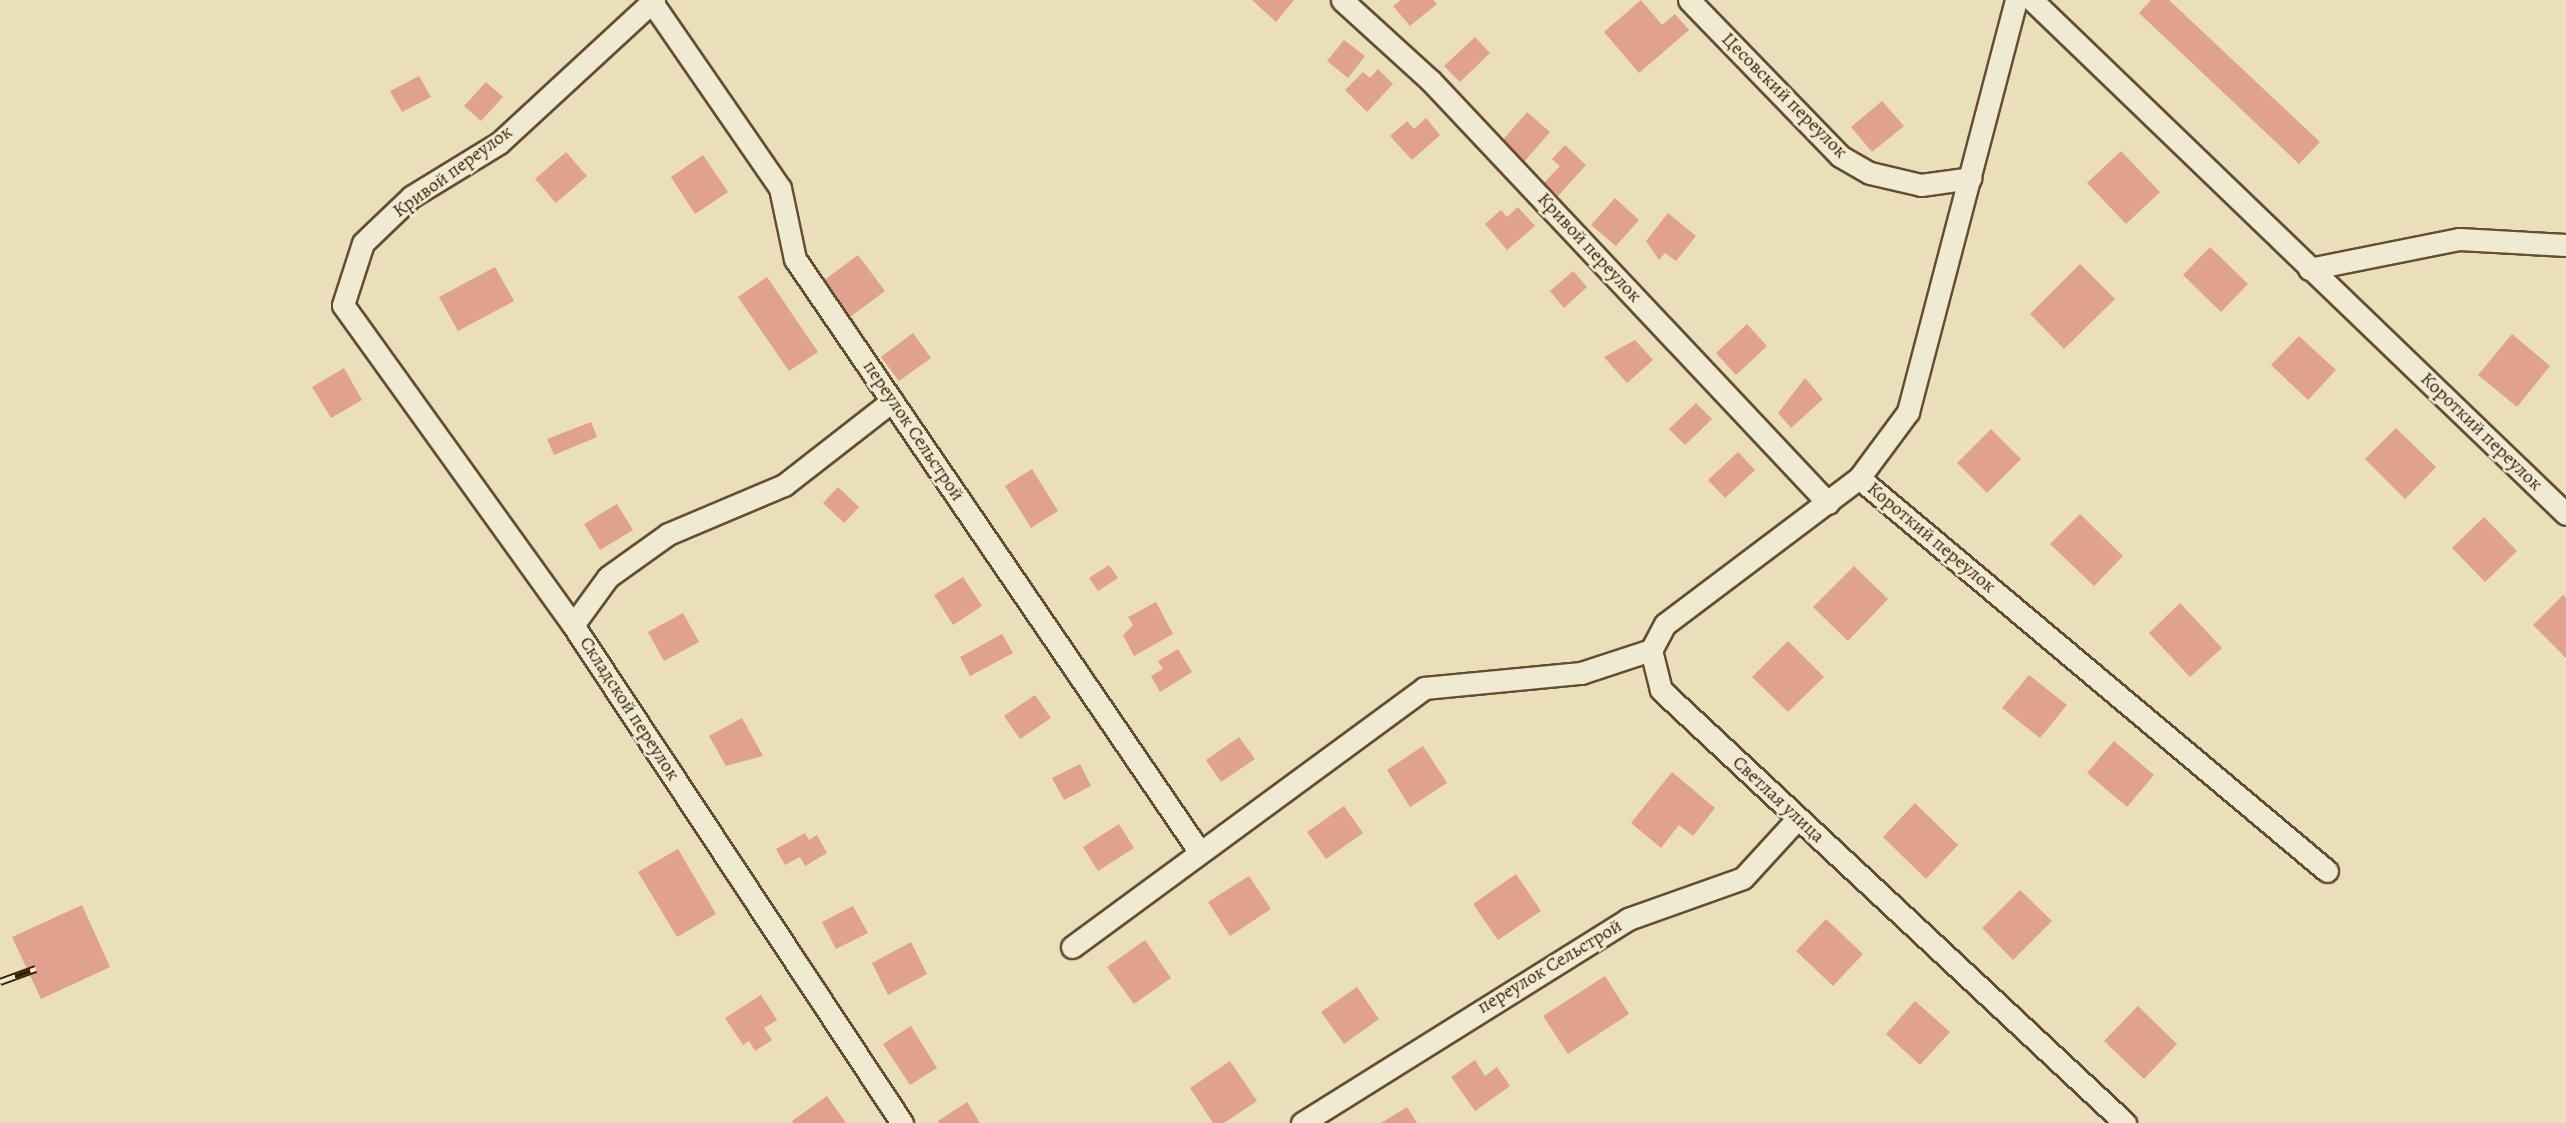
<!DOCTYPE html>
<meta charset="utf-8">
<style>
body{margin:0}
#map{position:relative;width:2566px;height:1123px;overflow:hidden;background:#eadebb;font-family:Alegreya,serif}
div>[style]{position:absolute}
.building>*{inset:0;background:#e0a28f}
.roads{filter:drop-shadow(2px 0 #644e31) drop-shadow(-2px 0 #644e31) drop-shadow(0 2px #644e31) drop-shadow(0 -2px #644e31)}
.minor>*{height:21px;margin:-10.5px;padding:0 10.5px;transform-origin:10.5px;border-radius:10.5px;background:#f1ead3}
.rail>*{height:8px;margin-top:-4px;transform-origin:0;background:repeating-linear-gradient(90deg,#f1ead3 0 16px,#381e03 0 32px);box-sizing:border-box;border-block:2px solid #381e03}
span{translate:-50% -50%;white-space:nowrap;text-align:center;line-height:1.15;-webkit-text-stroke:5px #f1ead3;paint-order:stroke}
.street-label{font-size:19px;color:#381e03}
</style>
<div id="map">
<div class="building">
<i style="clip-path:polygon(1252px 0,1294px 0,1276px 22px)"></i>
<i style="clip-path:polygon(1401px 0,1433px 0,1437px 4px,1410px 26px,1393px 6px)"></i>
<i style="clip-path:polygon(1641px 0,1662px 25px,1675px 14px,1689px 30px,1639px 73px,1604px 32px)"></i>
<i style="clip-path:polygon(2151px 0,2169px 0,2320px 142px,2299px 164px,2139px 13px)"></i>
<i style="clip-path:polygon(1475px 37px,1490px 53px,1460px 82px,1444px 66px)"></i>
<i style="clip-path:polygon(1344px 40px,1365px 56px,1348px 78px,1327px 61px)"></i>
<i style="clip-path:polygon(1378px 69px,1393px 84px,1367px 112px,1345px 90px,1363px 72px,1370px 78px)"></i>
<i style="clip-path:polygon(419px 76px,431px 97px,402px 112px,390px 91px)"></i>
<i style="clip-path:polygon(486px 82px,503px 97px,481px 121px,464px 106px)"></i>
<i style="clip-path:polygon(1882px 101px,1904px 126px,1872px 152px,1851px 127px)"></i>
<i style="clip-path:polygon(1527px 112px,1550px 132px,1524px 162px,1501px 142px)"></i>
<i style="clip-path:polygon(1426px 118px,1440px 135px,1412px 160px,1390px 136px,1407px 121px,1414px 129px)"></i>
<i style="clip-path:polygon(1565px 145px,1586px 165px,1558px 196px,1544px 183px,1560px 166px,1552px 159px)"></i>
<i style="clip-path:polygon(2121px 151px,2160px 192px,2126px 224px,2087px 183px)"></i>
<i style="clip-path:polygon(566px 152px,587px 176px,556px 203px,535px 179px)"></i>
<i style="clip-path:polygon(703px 155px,728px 192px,695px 214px,671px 177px)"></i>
<i style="clip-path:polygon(1615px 198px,1639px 220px,1616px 246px,1591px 225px)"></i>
<i style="clip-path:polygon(1518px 207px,1535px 226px,1507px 250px,1485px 224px,1501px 210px,1507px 217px)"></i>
<i style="clip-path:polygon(1668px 213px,1696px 236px,1676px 261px,1665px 253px,1659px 260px,1646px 241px)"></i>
<i style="clip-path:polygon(2210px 247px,2248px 284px,2221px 312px,2183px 275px)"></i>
<i style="clip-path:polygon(858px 255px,885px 291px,850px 317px,823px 281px)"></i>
<i style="clip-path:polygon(2080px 264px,2115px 299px,2064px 349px,2030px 314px)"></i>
<i style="clip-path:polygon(495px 267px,514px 301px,458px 331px,439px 297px)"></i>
<i style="clip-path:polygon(1573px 271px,1587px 287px,1564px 308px,1550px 291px)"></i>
<i style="clip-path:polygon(767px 277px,818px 352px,789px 371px,738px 297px)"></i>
<i style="clip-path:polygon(1747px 324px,1767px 346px,1736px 375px,1716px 353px)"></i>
<i style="clip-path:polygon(913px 333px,931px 358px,899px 381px,881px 357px)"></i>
<i style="clip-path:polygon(2512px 334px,2550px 366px,2517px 407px,2478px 375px)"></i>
<i style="clip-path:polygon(2299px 336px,2336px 370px,2308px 400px,2271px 365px)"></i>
<i style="clip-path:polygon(1635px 340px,1653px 360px,1627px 383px,1604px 357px)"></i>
<i style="clip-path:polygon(344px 368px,362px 400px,331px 418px,312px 387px)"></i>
<i style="clip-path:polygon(1805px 378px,1823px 399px,1791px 428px,1778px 413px)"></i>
<i style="clip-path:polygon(1696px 403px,1712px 419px,1685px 445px,1669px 429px)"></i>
<i style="clip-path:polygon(591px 422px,597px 437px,554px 455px,547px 439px)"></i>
<i style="clip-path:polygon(2396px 428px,2436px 467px,2405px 499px,2365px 459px)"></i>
<i style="clip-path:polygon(1991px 429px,2021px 459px,1987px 493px,1957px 463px)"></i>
<i style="clip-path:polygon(1738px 452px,1755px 470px,1725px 498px,1708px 480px)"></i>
<i style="clip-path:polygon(1032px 469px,1058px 511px,1031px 528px,1005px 486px)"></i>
<i style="clip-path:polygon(838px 487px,859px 507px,844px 523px,823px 503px)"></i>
<i style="clip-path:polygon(617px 504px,633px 530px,600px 550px,584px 524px)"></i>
<i style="clip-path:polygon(2080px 514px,2123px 556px,2094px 586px,2050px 544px)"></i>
<i style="clip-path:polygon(2484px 517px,2517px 551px,2485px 582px,2452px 548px)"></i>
<i style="clip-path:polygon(1109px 565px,1118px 578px,1098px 591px,1089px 578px)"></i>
<i style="clip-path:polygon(1854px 566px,1888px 599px,1848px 641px,1813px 607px)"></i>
<i style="clip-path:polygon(963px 577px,982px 606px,953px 625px,934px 595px)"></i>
<i style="clip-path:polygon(2563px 595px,2566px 598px,2566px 658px,2533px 625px)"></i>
<i style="clip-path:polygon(1156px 602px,1173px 634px,1134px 656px,1123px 635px,1133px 625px,1128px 617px)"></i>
<i style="clip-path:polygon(2180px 603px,2222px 648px,2190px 677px,2149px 633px)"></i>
<i style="clip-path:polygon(683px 613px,699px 642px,664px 661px,648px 632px)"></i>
<i style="clip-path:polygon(1002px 634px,1013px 653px,970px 676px,960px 657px)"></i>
<i style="clip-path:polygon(1788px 641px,1824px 677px,1788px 712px,1752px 677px)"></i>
<i style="clip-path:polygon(1178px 649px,1192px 672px,1160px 692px,1151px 676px,1163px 669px,1158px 661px)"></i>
<i style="clip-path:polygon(2029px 675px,2067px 705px,2040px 738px,2002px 708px)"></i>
<i style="clip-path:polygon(1035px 695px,1051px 718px,1020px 739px,1004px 716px)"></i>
<i style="clip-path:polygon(742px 718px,763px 756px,726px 766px,709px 736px)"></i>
<i style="clip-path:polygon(1239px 737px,1255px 759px,1221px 782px,1206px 760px)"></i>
<i style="clip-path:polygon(2114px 741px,2154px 775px,2127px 807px,2087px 773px)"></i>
<i style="clip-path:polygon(1423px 746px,1447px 783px,1410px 807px,1387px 770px)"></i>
<i style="clip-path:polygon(1080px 764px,1091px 786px,1064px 800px,1052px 778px)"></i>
<i style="clip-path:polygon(1672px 772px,1715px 808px,1693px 836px,1679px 825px,1661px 848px,1631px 823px)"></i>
<i style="clip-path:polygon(1915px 803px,1958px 845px,1926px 879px,1883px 837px)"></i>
<i style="clip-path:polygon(1344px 806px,1363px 833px,1326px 859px,1307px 832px)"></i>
<i style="clip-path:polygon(1119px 824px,1134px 848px,1098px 871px,1083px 847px)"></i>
<i style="clip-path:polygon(805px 833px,809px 840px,817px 835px,827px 853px,805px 866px,800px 857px,785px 865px,776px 849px)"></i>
<i style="clip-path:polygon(678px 849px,716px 914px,677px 937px,638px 872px)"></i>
<i style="clip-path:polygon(1516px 874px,1541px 911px,1498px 940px,1473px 904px)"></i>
<i style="clip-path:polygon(1249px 876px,1271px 909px,1230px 936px,1208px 902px)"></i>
<i style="clip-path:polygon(2020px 890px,2052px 921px,2013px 960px,1982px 928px)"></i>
<i style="clip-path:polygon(82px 905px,110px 967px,41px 999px,12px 937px)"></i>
<i style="clip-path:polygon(853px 906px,868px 933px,836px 949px,822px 922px)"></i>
<i style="clip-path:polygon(1826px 919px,1863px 954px,1833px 986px,1796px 951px)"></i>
<i style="clip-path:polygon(1145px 940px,1171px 978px,1134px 1004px,1107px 967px)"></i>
<i style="clip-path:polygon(911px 942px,927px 974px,888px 995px,872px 963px)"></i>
<i style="clip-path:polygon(1605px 976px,1629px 1014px,1568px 1054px,1543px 1016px)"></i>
<i style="clip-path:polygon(1357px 987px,1379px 1019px,1344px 1044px,1321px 1012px)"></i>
<i style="clip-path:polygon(761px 995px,777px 1020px,764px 1028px,772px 1040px,755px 1051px,749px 1041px,743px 1045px,725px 1018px)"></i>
<i style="clip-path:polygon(1915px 1001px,1950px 1032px,1920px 1065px,1886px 1034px)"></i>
<i style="clip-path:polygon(2138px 1006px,2177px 1044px,2144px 1079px,2104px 1041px)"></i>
<i style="clip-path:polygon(911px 1026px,937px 1068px,910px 1085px,883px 1044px)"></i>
<i style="clip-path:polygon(1475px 1060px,1485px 1076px,1497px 1067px,1510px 1086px,1475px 1111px,1451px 1077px)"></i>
<i style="clip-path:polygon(1230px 1061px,1257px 1101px,1224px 1123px,1213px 1123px,1190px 1088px)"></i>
<i style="clip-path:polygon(827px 1096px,846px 1123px,793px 1123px,792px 1121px)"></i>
<i style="clip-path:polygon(967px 1102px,980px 1123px,939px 1123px,938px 1121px)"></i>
<i style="clip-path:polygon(1407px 1107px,1417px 1123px,1381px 1123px)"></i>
</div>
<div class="roads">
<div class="minor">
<i style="left:654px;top:0;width:211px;rotate:137.3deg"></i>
<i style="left:499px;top:143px;width:103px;rotate:148.5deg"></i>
<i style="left:411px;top:197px;width:66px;rotate:136.2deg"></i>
<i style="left:363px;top:243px;width:65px;rotate:107.9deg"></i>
<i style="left:343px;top:305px;width:394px;rotate:54.3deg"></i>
<i style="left:573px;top:625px;width:597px;rotate:56.55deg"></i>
<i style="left:1342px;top:0;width:119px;rotate:42.3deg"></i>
<i style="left:1430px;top:80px;width:581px;rotate:46.74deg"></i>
<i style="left:1689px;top:0;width:217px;rotate:45.9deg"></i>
<i style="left:1840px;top:156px;width:34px;rotate:30deg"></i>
<i style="left:1870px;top:173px;width:52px;rotate:13.2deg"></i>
<i style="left:1921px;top:185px;width:50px;rotate:-8deg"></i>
<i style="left:2016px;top:0;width:426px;rotate:104.7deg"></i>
<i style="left:1908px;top:412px;width:82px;rotate:126.6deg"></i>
<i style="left:1859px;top:478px;width:611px;rotate:40.02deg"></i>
<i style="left:2032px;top:0;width:741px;rotate:43.91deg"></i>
<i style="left:651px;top:1px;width:227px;rotate:55.4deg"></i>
<i style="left:780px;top:188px;width:73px;rotate:78.1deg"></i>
<i style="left:795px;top:259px;width:717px;rotate:55.69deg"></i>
<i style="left:2309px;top:269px;width:153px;rotate:-11.3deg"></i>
<i style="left:2459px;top:239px;width:107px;rotate:3.2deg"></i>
<i style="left:1859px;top:478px;width:243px;rotate:143deg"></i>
<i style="left:1665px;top:624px;width:30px;rotate:118deg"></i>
<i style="left:1651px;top:650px;width:41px;rotate:76deg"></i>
<i style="left:1661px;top:690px;width:635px;rotate:43.02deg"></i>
<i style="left:573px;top:625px;width:59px;rotate:-53.9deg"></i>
<i style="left:608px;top:577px;width:74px;rotate:-35.6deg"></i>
<i style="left:668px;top:534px;width:126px;rotate:-22.9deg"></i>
<i style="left:784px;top:485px;width:137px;rotate:-37.9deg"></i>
<i style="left:1072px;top:947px;width:437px;rotate:-36.3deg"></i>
<i style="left:1424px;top:688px;width:158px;rotate:-5.5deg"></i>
<i style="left:1581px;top:673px;width:74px;rotate:-18.2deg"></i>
<i style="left:1302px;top:1123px;width:385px;rotate:-32deg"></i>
<i style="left:1628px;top:919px;width:122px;rotate:-19.6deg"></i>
<i style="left:1743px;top:878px;width:80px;rotate:-47.5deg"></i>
</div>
</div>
<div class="rail">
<i style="left:0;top:982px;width:38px;rotate:-20deg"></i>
</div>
<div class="street-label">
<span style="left:1784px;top:96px;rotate:45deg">Цесовский переулок</span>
<span style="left:453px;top:172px;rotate:-36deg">Кривой переулок</span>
<span style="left:1589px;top:248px;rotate:47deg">Кривой переулок</span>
<span style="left:913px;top:431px;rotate:56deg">переулок Сельстрой</span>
<span style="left:2481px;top:432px;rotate:44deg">Короткий переулок</span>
<span style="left:1931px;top:538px;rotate:40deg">Короткий переулок</span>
<span style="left:629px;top:709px;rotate:57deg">Складской переулок</span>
<span style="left:1778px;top:800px;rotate:43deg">Светлая улица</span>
<span style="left:1550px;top:967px;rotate:-31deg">переулок Сельстрой</span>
</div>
</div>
